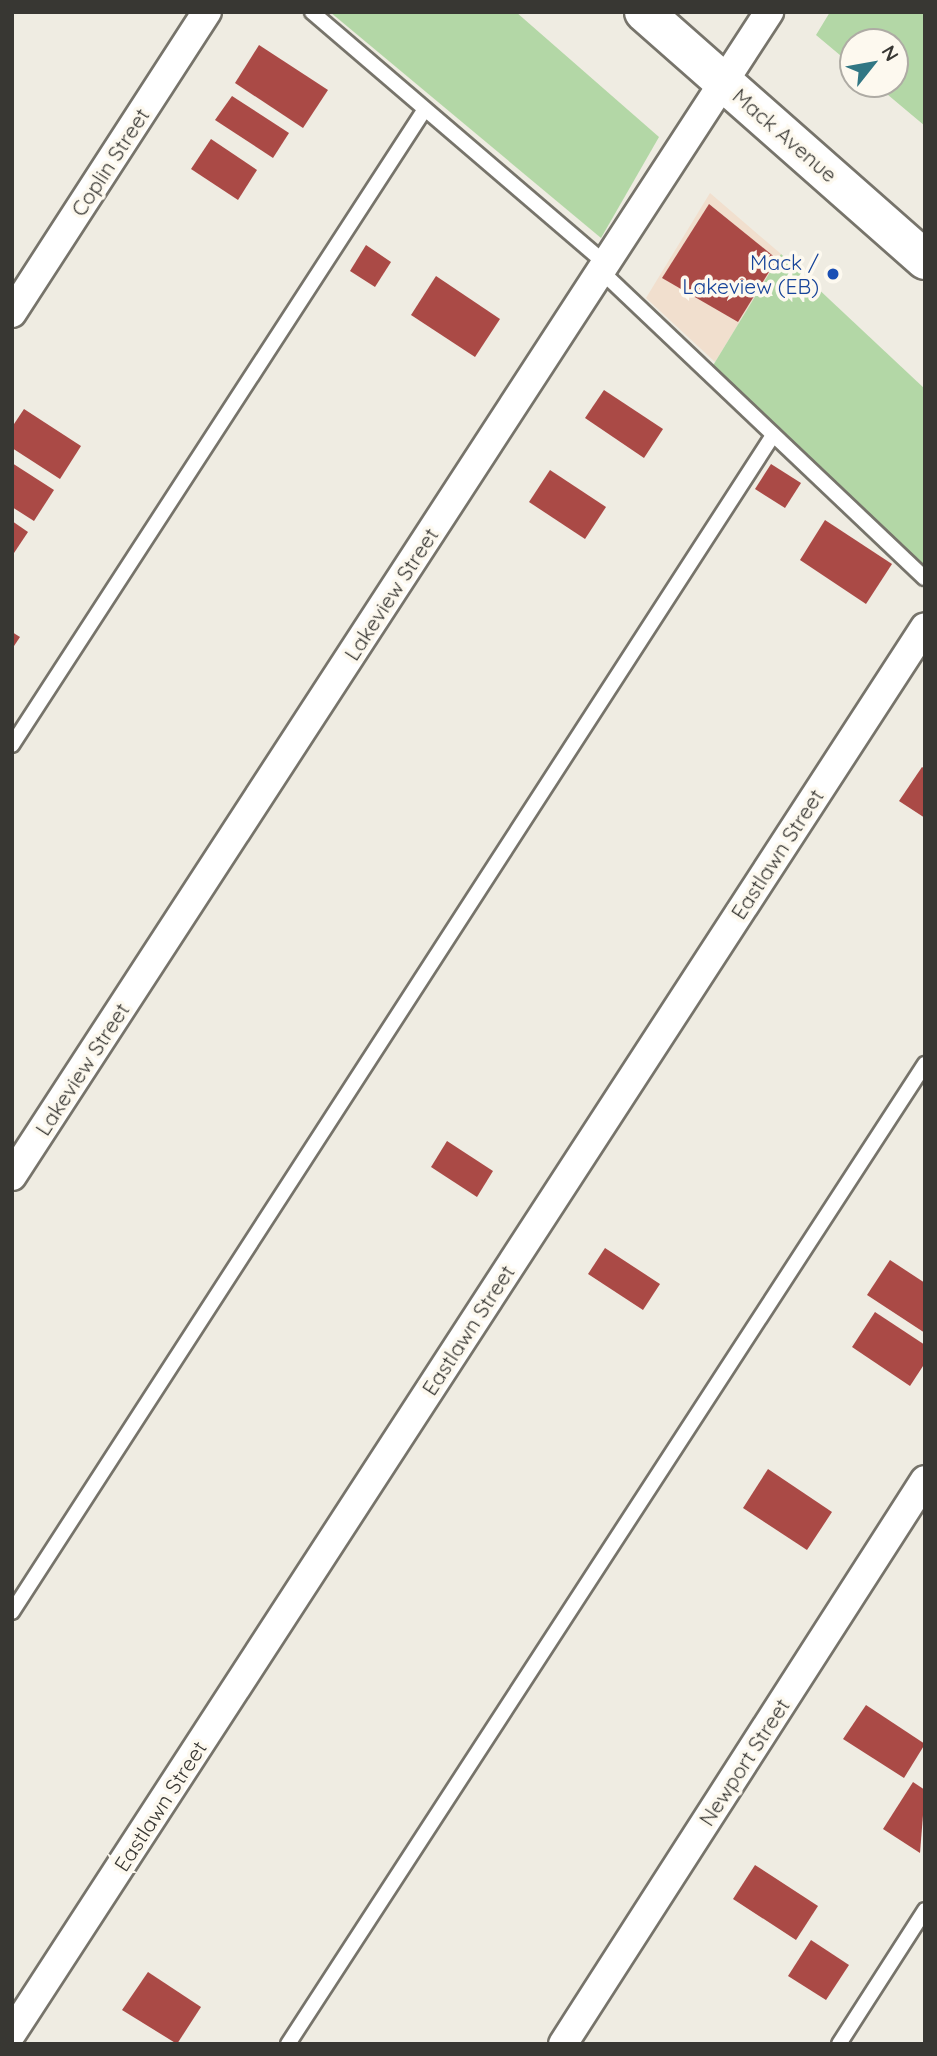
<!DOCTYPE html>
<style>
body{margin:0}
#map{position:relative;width:937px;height:2056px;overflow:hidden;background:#efece2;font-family:Quicksand,sans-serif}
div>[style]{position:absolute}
.commercial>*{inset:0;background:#f1dfce}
.green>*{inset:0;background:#b3d7a6}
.building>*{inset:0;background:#aa4a46}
.roads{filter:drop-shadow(2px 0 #77746b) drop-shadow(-2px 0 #77746b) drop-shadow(0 2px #77746b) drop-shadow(0 -2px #77746b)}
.lane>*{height:14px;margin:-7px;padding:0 7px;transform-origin:7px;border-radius:7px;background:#fff}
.street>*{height:28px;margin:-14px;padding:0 14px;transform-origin:14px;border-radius:14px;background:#fff}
.secondary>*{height:38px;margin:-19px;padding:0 19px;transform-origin:19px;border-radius:19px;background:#fff}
.dots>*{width:19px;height:19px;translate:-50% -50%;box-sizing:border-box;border:4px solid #fdf9ef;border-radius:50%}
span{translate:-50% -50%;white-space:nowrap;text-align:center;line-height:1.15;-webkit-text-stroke:7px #fdf9ef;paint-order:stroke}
.street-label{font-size:21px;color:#383733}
.transit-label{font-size:21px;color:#164399}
.right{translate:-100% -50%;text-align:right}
.frame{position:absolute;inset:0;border:14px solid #383733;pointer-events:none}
.north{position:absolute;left:839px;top:28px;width:70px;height:70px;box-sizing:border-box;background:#fdf9ef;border:2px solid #aeaba4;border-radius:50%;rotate:59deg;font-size:19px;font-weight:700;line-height:28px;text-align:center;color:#383733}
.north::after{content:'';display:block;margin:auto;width:24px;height:32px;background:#317784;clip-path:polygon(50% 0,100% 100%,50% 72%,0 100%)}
</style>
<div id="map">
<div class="commercial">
<i style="clip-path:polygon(710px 193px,781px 254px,715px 362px,646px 298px)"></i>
</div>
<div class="green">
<i style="clip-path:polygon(330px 12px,516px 12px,659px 137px,601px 238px)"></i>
<i style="clip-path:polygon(830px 12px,925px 12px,925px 126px,875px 84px,895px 84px,895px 42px,853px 42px,853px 66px,816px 35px)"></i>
<i style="clip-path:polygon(781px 254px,925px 389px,925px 570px,709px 372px)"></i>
</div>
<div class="building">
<i style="clip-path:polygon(259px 45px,328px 90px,303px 128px,235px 83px)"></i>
<i style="clip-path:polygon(232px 96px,289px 133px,273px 158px,215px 120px)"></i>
<i style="clip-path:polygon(211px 139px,257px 170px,238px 200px,191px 169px)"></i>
<i style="clip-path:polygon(709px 204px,777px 259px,738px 322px,662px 278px)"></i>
<i style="clip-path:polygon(366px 245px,391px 262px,375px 287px,350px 271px)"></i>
<i style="clip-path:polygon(436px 276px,500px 319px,475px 357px,411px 315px)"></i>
<i style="clip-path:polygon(604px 390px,663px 429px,644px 458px,585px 418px)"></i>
<i style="clip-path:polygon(24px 409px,81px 446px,60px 479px,12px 448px,12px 427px)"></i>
<i style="clip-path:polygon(12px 463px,54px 490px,34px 521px,12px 507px)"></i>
<i style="clip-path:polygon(771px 464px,801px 483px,785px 508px,755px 489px)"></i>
<i style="clip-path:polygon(550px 470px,606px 507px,585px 539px,529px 502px)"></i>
<i style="clip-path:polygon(825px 520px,892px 564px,866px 604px,800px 560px)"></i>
<i style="clip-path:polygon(12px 521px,28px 532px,12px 556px)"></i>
<i style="clip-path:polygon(12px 632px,20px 637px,12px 649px)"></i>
<i style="clip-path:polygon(922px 767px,925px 769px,925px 818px,899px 801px)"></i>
<i style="clip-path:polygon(447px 1141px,493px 1171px,477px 1197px,431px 1167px)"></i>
<i style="clip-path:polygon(605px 1248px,660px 1284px,643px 1310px,588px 1274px)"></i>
<i style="clip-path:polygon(890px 1260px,925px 1283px,925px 1333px,867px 1295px)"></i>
<i style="clip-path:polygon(875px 1312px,925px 1345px,925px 1363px,910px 1386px,852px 1347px)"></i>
<i style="clip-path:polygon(768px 1469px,832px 1512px,807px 1550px,743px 1508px)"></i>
<i style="clip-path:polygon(866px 1705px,925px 1744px,904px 1778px,843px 1739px)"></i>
<i style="clip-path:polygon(913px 1782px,925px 1790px,920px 1853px,883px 1829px)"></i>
<i style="clip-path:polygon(755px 1865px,818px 1906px,796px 1940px,733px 1899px)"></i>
<i style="clip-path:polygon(811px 1940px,849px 1965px,826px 2000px,788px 1976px)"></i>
<i style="clip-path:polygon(148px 1972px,201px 2007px,177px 2044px,122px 2010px)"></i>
</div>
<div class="roads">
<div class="lane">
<i style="left:312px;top:12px;width:387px;rotate:40.6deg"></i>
<i style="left:601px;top:271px;width:446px;rotate:43.5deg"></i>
<i style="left:12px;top:745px;width:758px;rotate:-57deg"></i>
<i style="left:12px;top:1612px;width:1402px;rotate:-57.11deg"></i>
<i style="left:288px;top:2044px;width:1169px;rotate:-56.98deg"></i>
<i style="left:839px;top:2044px;width:159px;rotate:-57.3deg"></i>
</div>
<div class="street">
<i style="left:12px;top:313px;width:359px;rotate:-57.1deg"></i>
<i style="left:12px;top:1176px;width:1389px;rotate:-56.96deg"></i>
<i style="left:12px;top:2033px;width:1676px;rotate:-57deg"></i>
<i style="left:563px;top:2044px;width:670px;rotate:-57.31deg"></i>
</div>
<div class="secondary">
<i style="left:644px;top:12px;width:375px;rotate:41.4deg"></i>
</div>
</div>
<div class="dots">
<i style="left:833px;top:274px;background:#1a4fb4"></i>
</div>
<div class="street-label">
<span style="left:785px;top:135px;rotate:41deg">Mack Avenue</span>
<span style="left:110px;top:162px;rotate:-57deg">Coplin Street</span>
<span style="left:391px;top:594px;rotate:-57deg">Lakeview Street</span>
<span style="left:777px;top:854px;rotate:-57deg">Eastlawn Street</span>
<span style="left:82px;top:1069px;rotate:-57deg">Lakeview Street</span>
<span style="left:468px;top:1330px;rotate:-57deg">Eastlawn Street</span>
<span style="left:744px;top:1762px;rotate:-57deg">Newport Street</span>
<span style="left:160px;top:1806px;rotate:-57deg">Eastlawn Street</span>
</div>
<div class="transit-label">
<span class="right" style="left:819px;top:274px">Mack /<br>Lakeview (EB)</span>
</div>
<div class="frame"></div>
<div class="north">N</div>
</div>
